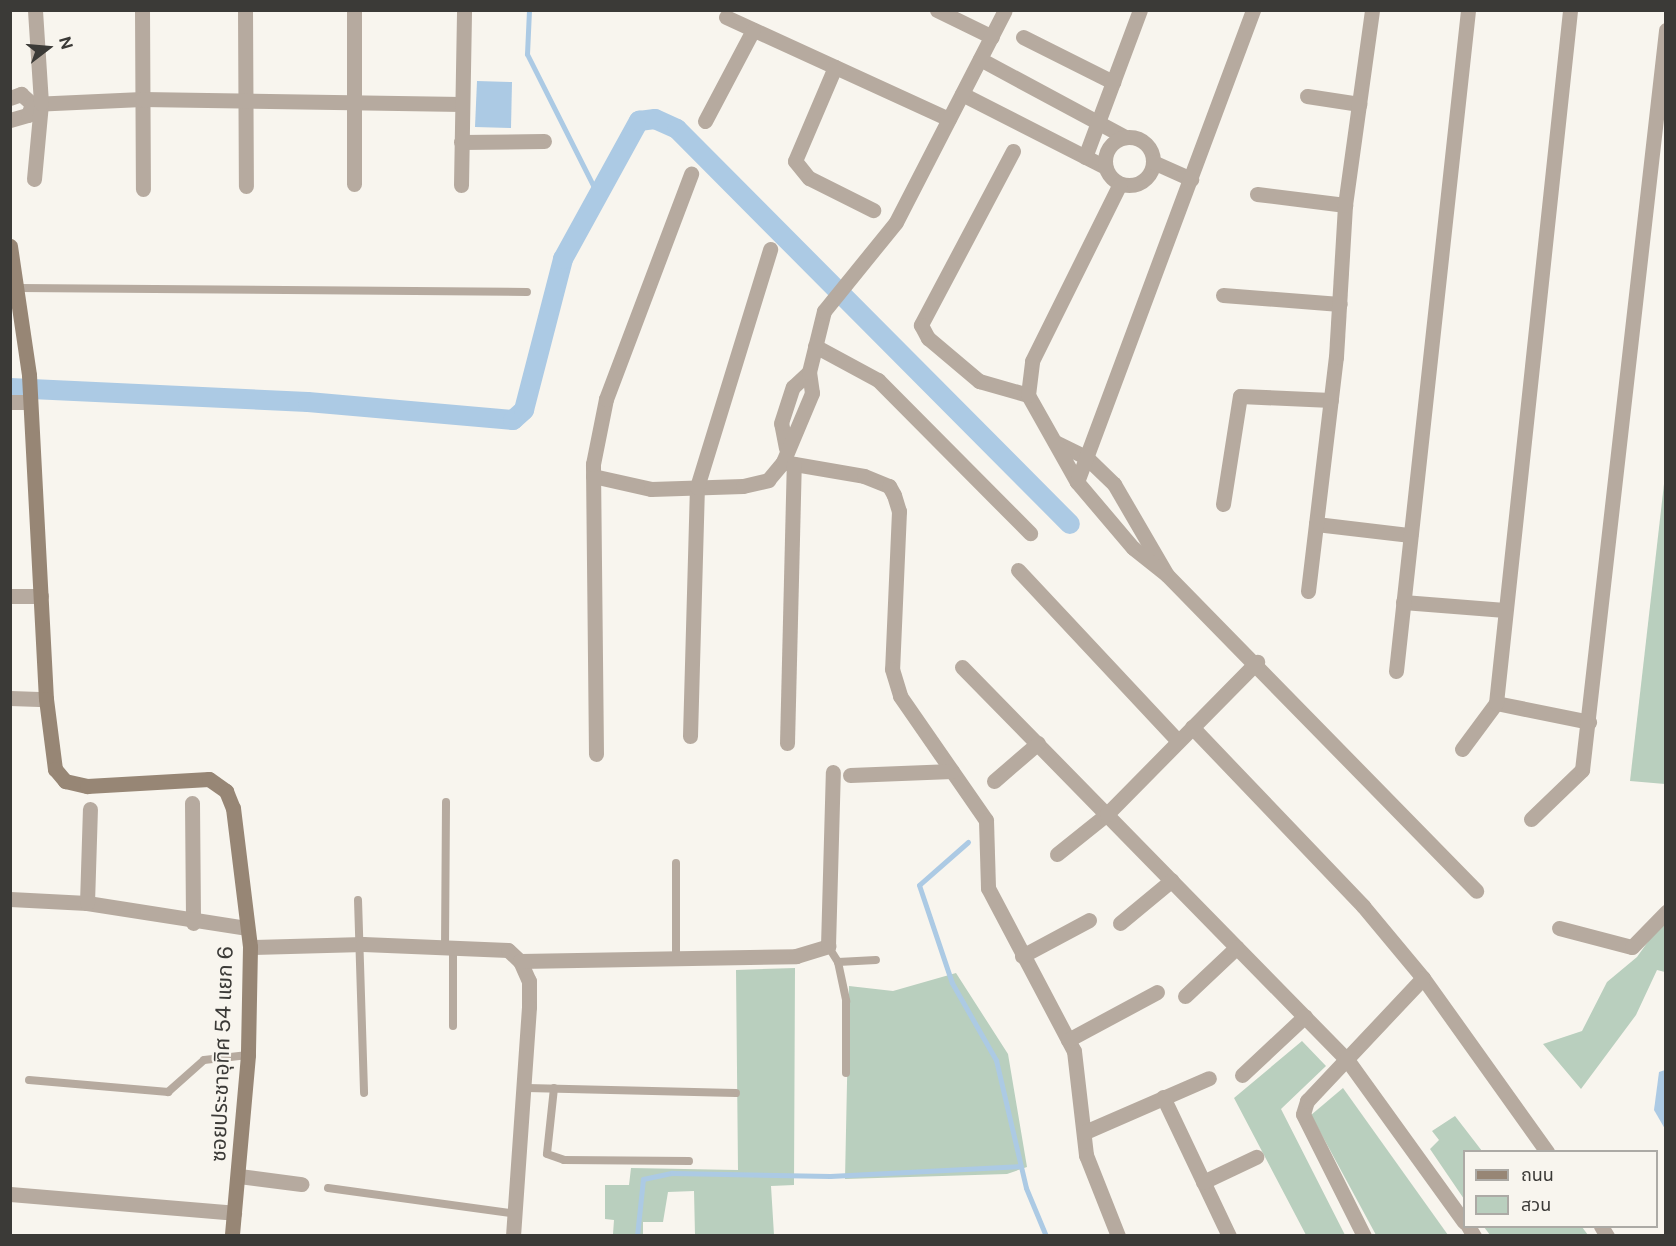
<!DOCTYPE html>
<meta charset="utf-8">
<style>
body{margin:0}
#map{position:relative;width:1676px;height:1246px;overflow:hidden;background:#f8f5ee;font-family:"Public Sans","Noto Sans Thai",sans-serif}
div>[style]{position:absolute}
.green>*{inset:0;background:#b9cfbe}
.water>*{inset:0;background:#accae4}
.stream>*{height:5px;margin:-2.5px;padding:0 2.5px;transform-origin:2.5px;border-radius:2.5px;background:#accae4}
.canal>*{height:20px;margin:-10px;padding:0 10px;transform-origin:10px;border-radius:10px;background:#accae4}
.lane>*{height:8px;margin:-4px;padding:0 4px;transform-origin:4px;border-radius:4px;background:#b6aa9f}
.street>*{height:15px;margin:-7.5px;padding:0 7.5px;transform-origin:7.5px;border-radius:7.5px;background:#b6aa9f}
.street>.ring{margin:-7.5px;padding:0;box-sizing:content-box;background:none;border:15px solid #b6aa9f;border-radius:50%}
.secondary>*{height:15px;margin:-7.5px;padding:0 7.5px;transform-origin:7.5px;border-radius:7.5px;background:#978675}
span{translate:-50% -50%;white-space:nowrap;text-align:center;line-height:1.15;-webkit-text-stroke:4.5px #f8f5ee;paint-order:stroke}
.street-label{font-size:21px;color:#3b3a37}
.frame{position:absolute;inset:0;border:12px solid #3b3a37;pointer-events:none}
.legend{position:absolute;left:1463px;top:1150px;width:195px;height:78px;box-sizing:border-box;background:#f8f5ee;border:2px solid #acaaa5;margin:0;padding:8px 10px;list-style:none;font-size:18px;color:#3b3a37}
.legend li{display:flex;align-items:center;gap:12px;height:30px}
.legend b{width:30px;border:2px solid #acaaa5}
.north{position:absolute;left:18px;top:18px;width:60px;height:60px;-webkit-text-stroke:4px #f8f5ee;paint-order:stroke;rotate:74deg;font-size:16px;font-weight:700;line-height:24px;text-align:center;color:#3b3a37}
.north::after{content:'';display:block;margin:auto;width:21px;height:27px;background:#3b3a37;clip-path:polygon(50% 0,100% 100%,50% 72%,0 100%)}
</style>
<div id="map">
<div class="green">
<i style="clip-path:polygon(1664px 484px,1666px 484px,1665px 784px,1630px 781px)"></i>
<i style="clip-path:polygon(1665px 918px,1665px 972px,1657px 970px,1636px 1015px,1581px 1089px,1543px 1044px,1582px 1031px,1607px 982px,1637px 957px)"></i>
<i style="clip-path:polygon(795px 968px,794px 1185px,771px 1186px,774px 1235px,695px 1235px,694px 1191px,668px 1192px,663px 1222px,643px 1222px,643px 1235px,613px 1234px,614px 1220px,605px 1219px,605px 1185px,629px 1185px,631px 1168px,738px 1170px,736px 970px)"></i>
<i style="clip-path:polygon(956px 973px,1008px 1054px,1027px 1167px,1007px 1174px,845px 1179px,849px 986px,893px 991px)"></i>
<i style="clip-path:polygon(1302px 1041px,1326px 1066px,1281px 1109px,1345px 1235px,1306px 1235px,1234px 1098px)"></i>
<i style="clip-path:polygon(1343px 1088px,1448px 1235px,1376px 1235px,1311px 1115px)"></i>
<i style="clip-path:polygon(1455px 1116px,1482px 1151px,1464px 1152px,1464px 1199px,1430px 1149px,1439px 1140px,1432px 1131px)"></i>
<i style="clip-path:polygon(1484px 1227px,1582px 1227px,1588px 1235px,1490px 1235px)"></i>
</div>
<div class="water">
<i style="clip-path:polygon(477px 81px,512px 82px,511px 128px,475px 127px)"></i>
<i style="clip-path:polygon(1665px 1070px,1666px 1070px,1665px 1129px,1654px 1110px,1659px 1072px)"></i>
</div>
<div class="stream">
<i style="left:529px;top:10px;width:44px;rotate:92.6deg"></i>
<i style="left:527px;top:54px;width:153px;rotate:63.3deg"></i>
<i style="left:968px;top:842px;width:65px;rotate:138.7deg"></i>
<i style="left:919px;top:885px;width:103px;rotate:71.4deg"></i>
<i style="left:952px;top:983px;width:89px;rotate:60.3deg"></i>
<i style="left:996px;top:1060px;width:131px;rotate:76.8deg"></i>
<i style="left:1026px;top:1188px;width:52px;rotate:67.4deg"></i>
<i style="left:637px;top:1236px;width:57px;rotate:-84deg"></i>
<i style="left:643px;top:1179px;width:30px;rotate:-12deg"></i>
<i style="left:672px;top:1173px;width:158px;rotate:1.1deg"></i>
<i style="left:830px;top:1176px;width:191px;rotate:-3deg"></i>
</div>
<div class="canal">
<i style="left:10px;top:388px;width:298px;rotate:2.7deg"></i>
<i style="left:308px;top:402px;width:206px;rotate:5deg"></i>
<i style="left:513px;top:420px;width:15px;rotate:-42deg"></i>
<i style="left:524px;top:410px;width:156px;rotate:-75.5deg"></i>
<i style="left:563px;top:259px;width:158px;rotate:-61.2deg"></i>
<i style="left:639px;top:121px;width:16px;rotate:-7deg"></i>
<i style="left:655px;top:119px;width:24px;rotate:24deg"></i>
<i style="left:677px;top:129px;width:557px;rotate:45.15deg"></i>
</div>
<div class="lane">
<i style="left:19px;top:288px;width:508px;rotate:0.45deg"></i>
<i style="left:676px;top:863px;width:93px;rotate:90deg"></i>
<i style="left:358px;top:900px;width:193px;rotate:88.2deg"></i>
<i style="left:828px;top:946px;width:19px;rotate:58deg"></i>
<i style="left:838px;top:962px;width:40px;rotate:78deg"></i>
<i style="left:846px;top:1001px;width:72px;rotate:90deg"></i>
<i style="left:445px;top:948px;width:146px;rotate:-89.6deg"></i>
<i style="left:838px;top:962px;width:38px;rotate:-3deg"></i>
<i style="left:453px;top:1026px;width:78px;rotate:-90deg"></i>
<i style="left:29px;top:1080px;width:140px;rotate:4.9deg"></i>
<i style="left:168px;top:1092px;width:48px;rotate:-41.6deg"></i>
<i style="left:204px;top:1060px;width:44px;rotate:-6.5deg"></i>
<i style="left:527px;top:1088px;width:209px;rotate:1.4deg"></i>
<i style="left:554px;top:1088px;width:66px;rotate:96.1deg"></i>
<i style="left:547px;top:1154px;width:18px;rotate:19deg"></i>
<i style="left:564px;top:1160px;width:125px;rotate:0.5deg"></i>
<i style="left:328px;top:1188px;width:191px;rotate:7.8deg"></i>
</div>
<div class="street">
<i style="left:142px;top:10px;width:179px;rotate:89.7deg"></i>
<i style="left:245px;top:10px;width:176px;rotate:89.7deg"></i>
<i style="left:937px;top:10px;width:61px;rotate:26.1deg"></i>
<i style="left:726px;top:17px;width:245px;rotate:24.6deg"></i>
<i style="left:1023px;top:37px;width:101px;rotate:26.6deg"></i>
<i style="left:980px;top:59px;width:165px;rotate:28.3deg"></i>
<i style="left:835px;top:67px;width:102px;rotate:113.1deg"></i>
<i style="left:795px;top:161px;width:22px;rotate:51deg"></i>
<i style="left:809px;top:178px;width:72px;rotate:26.6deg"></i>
<i style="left:962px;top:94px;width:161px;rotate:27deg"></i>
<i style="left:1307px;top:96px;width:53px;rotate:8.7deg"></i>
<i style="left:10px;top:98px;width:12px;rotate:-20deg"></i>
<i style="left:21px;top:94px;width:15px;rotate:42deg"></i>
<i style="left:32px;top:104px;width:110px;rotate:-2.6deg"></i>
<i style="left:142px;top:99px;width:320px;rotate:0.9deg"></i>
<i style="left:10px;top:120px;width:19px;rotate:-16deg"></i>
<i style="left:28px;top:115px;width:12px;rotate:-70deg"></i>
<i style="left:705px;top:121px;width:103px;rotate:-62.2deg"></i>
<i class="ring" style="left:1105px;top:137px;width:33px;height:33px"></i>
<i style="left:461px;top:142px;width:83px;rotate:-0.7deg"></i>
<i style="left:1013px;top:151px;width:197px;rotate:117.9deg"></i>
<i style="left:921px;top:325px;width:15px;rotate:62deg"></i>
<i style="left:928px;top:338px;width:67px;rotate:40.1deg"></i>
<i style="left:979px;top:381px;width:51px;rotate:15.9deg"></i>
<i style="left:1085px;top:157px;width:157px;rotate:-69.5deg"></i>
<i style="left:1153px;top:162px;width:42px;rotate:24.1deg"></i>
<i style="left:34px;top:179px;width:76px;rotate:-84.7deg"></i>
<i style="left:41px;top:103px;width:93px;rotate:-93.7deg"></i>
<i style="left:354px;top:184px;width:174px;rotate:-90deg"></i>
<i style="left:461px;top:185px;width:175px;rotate:-89deg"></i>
<i style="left:1257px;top:194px;width:89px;rotate:7.1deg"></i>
<i style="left:1223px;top:295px;width:117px;rotate:4.4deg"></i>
<i style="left:815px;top:346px;width:72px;rotate:28.4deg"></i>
<i style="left:878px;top:380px;width:216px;rotate:45.2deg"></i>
<i style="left:10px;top:402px;width:17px"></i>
<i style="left:1055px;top:442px;width:34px;rotate:26deg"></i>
<i style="left:1086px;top:457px;width:39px;rotate:44deg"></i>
<i style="left:1114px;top:484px;width:105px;rotate:59.8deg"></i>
<i style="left:1167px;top:575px;width:43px;rotate:-141.5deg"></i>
<i style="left:1133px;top:548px;width:87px;rotate:-130.3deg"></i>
<i style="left:1077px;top:482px;width:100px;rotate:-119.4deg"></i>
<i style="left:1028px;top:395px;width:34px;rotate:-83deg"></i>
<i style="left:1032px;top:361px;width:198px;rotate:-63.6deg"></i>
<i style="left:786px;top:448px;width:25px;rotate:-101deg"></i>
<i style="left:781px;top:423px;width:38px;rotate:-72deg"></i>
<i style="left:793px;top:387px;width:22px;rotate:-43deg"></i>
<i style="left:783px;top:462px;width:82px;rotate:9.8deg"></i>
<i style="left:864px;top:476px;width:27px;rotate:22deg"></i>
<i style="left:889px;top:486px;width:10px;rotate:61deg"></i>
<i style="left:894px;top:495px;width:17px;rotate:73deg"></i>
<i style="left:899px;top:511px;width:158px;rotate:92.5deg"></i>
<i style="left:892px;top:669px;width:28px;rotate:73deg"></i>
<i style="left:900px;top:696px;width:151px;rotate:55.3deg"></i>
<i style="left:986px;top:820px;width:68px;rotate:88.3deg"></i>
<i style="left:988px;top:888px;width:184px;rotate:62.2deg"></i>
<i style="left:1074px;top:1051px;width:105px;rotate:83.4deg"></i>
<i style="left:1086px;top:1155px;width:87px;rotate:68.4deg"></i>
<i style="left:593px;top:476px;width:59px;rotate:12.6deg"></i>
<i style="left:651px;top:489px;width:92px;rotate:-1.9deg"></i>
<i style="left:743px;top:486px;width:26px;rotate:-13deg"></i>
<i style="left:768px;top:480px;width:23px;rotate:-50deg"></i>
<i style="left:783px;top:462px;width:75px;rotate:-67.2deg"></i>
<i style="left:812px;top:393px;width:21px;rotate:-98deg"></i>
<i style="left:809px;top:372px;width:63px;rotate:-76.2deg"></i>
<i style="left:824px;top:311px;width:114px;rotate:-51deg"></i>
<i style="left:896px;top:222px;width:238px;rotate:-62.8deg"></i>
<i style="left:1077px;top:482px;width:504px;rotate:-69.55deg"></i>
<i style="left:1223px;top:504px;width:109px;rotate:-81.1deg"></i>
<i style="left:1240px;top:396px;width:91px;rotate:2.5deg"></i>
<i style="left:1316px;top:524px;width:95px;rotate:6.7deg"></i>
<i style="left:1018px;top:570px;width:234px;rotate:46.9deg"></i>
<i style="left:1167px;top:575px;width:442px;rotate:45.6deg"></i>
<i style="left:1308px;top:591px;width:236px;rotate:-83.2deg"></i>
<i style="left:1336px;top:357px;width:152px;rotate:-86.6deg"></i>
<i style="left:1345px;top:205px;width:197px;rotate:-82.1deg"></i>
<i style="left:10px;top:596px;width:31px"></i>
<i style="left:1403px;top:602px;width:102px;rotate:4.5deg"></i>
<i style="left:962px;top:667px;width:552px;rotate:45.59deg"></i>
<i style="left:1348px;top:1061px;width:198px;rotate:54.2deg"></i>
<i style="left:1396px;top:671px;width:665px;rotate:-83.78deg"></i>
<i style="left:10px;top:698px;width:36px;rotate:2deg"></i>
<i style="left:1496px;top:703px;width:95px;rotate:11.5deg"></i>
<i style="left:1192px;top:727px;width:248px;rotate:46.3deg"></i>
<i style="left:1363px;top:906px;width:94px;rotate:50.2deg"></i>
<i style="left:1423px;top:978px;width:214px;rotate:54.5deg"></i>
<i style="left:690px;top:736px;width:249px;rotate:-88.4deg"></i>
<i style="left:697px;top:487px;width:249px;rotate:-72.9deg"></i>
<i style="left:787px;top:743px;width:279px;rotate:-88.6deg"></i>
<i style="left:1462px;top:749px;width:57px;rotate:-53.5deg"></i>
<i style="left:1496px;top:703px;width:697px;rotate:-83.9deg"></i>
<i style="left:596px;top:754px;width:290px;rotate:-90.6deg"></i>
<i style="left:593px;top:464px;width:66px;rotate:-78.7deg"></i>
<i style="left:606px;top:399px;width:241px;rotate:-69.3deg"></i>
<i style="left:850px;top:775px;width:102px;rotate:-2.2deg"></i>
<i style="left:994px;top:781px;width:58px;rotate:-40.8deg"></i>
<i style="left:192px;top:803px;width:120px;rotate:89.5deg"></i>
<i style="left:1531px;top:819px;width:71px;rotate:-43.9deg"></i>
<i style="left:1582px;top:770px;width:745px;rotate:-83.52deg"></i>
<i style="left:1057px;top:854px;width:64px;rotate:-38.7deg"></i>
<i style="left:1107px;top:814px;width:214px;rotate:-45.4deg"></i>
<i style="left:10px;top:899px;width:77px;rotate:3deg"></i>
<i style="left:87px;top:903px;width:161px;rotate:8.9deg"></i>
<i style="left:87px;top:903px;width:94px;rotate:-88.2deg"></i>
<i style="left:1120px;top:923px;width:67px;rotate:-39.6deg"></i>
<i style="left:1559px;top:928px;width:75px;rotate:14.6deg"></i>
<i style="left:1632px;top:947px;width:49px;rotate:-45.8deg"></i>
<i style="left:250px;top:947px;width:113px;rotate:-1.5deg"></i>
<i style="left:363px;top:944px;width:145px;rotate:2.4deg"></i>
<i style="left:508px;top:950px;width:16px;rotate:43deg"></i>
<i style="left:520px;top:961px;width:22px;rotate:66deg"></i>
<i style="left:529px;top:981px;width:26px;rotate:90deg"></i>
<i style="left:529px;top:1007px;width:230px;rotate:94deg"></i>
<i style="left:1022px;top:956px;width:76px;rotate:-28.2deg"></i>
<i style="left:520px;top:961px;width:276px;rotate:-1deg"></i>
<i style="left:796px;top:956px;width:34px;rotate:-17deg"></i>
<i style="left:828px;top:946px;width:174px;rotate:-88.4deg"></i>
<i style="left:1185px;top:996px;width:71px;rotate:-43.3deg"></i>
<i style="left:1068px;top:1040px;width:101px;rotate:-28.3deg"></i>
<i style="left:1242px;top:1075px;width:86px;rotate:-43.1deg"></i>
<i style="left:1163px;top:1097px;width:154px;rotate:64.6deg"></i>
<i style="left:1085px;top:1132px;width:135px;rotate:-23.5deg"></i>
<i style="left:239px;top:1176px;width:63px;rotate:7.4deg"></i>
<i style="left:1203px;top:1182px;width:59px;rotate:-25.3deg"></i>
<i style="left:10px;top:1194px;width:225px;rotate:4.8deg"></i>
<i style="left:1468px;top:1226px;width:12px;rotate:59deg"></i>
<i style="left:1601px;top:1226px;width:12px;rotate:59deg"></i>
<i style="left:1364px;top:1236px;width:136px;rotate:-116.6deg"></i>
<i style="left:1303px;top:1114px;width:14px;rotate:-73deg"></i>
<i style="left:1307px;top:1101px;width:169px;rotate:-46.7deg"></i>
</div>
<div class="secondary">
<i style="left:10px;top:246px;width:130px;rotate:81.6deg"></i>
<i style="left:29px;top:375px;width:324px;rotate:87deg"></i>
<i style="left:46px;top:699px;width:71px;rotate:82.7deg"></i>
<i style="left:55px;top:769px;width:16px;rotate:50deg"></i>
<i style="left:65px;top:781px;width:23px;rotate:13deg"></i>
<i style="left:87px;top:786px;width:122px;rotate:-3.3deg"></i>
<i style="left:209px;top:779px;width:21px;rotate:35deg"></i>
<i style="left:226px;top:791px;width:18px;rotate:68deg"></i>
<i style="left:233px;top:808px;width:140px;rotate:83deg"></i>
<i style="left:250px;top:947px;width:108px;rotate:91.1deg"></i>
<i style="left:248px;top:1055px;width:182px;rotate:95.1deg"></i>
</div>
<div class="street-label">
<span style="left:222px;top:1054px;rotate:-88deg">ซอยประชาอุทิศ 54 แยก 6</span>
</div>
<div class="frame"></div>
<ul class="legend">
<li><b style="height:8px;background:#978675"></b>ถนน</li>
<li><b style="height:16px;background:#b9cfbe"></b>สวน</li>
</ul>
<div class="north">N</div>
</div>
